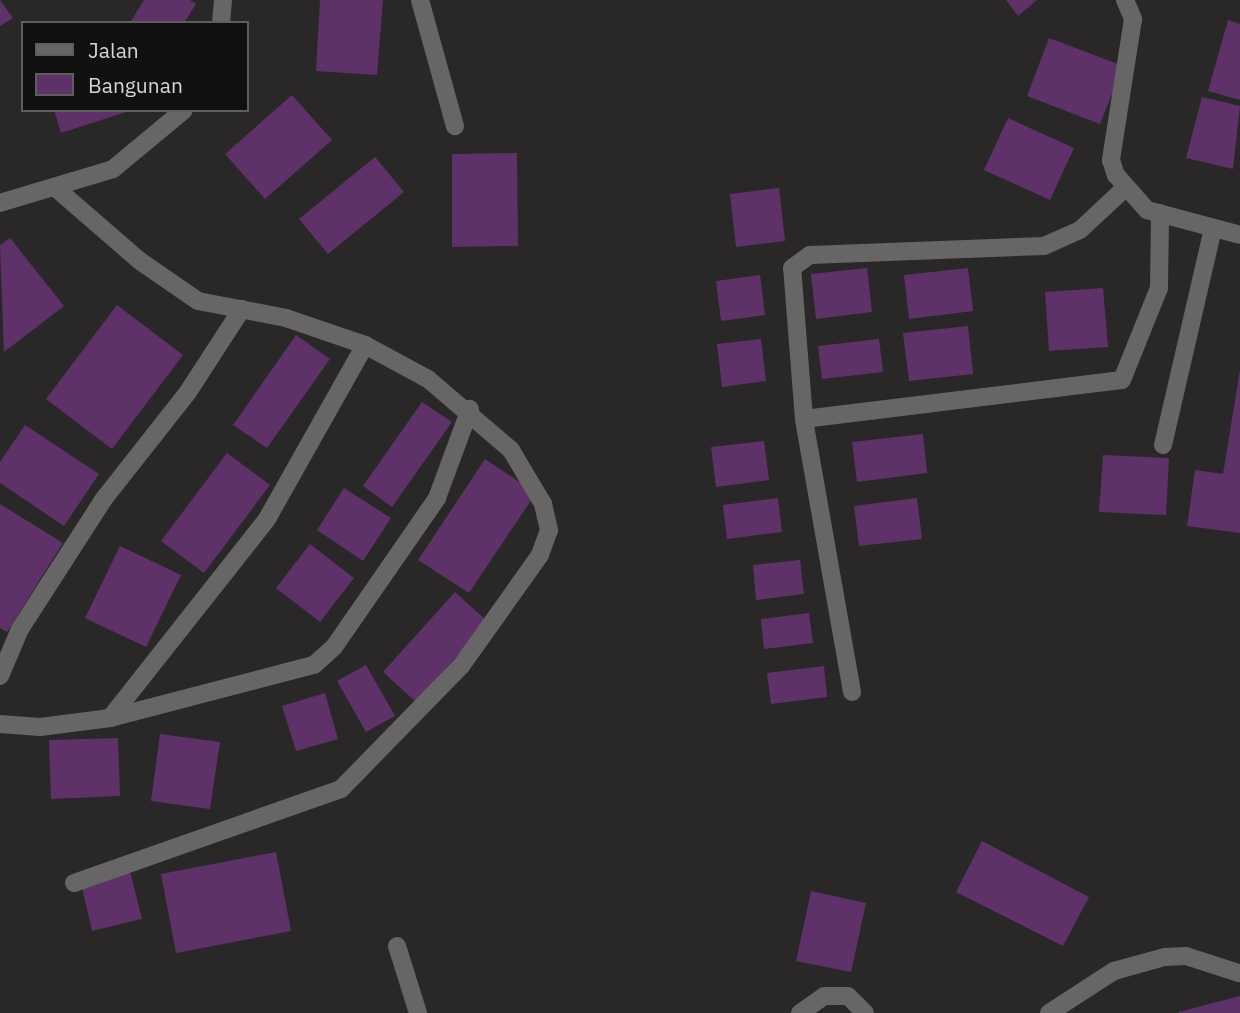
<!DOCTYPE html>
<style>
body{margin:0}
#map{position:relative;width:1240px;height:1013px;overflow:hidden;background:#292728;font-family:"IBM Plex Sans",sans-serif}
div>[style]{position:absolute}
.building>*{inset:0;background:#5e3269}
.minor>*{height:18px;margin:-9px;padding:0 9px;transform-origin:9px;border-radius:9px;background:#676566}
span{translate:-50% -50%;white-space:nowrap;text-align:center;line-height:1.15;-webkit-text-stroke:5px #111011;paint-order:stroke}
.legend{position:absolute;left:21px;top:21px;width:228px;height:91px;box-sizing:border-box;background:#111011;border:2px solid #5f5e5f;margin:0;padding:9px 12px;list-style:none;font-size:21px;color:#d5d4d5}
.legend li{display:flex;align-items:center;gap:14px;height:35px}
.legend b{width:35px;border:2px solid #5f5e5f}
</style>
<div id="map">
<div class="building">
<i style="clip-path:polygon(0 0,13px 18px,0 26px)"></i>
<i style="clip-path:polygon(144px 0,190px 0,196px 4px,184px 23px,130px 23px)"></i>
<i style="clip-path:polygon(320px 0,383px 0,377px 75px,316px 71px)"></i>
<i style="clip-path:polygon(1006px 0,1037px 0,1018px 16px)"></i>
<i style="clip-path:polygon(1228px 20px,1240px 24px,1240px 100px,1208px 91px)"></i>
<i style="clip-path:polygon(1049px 38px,1123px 66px,1100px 124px,1027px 96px)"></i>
<i style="clip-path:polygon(292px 95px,332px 140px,265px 199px,225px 154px)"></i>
<i style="clip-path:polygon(1202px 97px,1240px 106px,1233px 169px,1186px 158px)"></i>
<i style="clip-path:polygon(54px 110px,129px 110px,129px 111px,61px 133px)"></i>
<i style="clip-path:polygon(1008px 118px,1074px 148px,1050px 200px,984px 170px)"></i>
<i style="clip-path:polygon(517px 153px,518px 246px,452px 247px,452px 154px)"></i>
<i style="clip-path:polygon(375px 157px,404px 192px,328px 254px,299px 219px)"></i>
<i style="clip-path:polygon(779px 188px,785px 241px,736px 247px,730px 194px)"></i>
<i style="clip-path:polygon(10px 238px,64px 306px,4px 352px,0 245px)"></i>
<i style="clip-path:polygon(867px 268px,872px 312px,816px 319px,811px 274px)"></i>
<i style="clip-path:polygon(968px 268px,973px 311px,909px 319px,904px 275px)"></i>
<i style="clip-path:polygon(760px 275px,765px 315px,721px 321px,716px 281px)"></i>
<i style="clip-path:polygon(1103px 288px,1108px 347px,1049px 351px,1045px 292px)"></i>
<i style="clip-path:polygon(117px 305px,183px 355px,112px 449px,46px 399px)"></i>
<i style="clip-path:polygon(968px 326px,973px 374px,909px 381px,903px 333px)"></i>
<i style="clip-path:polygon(296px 335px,330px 359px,267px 448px,233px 425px)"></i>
<i style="clip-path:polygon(761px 339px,766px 381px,722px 387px,717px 344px)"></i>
<i style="clip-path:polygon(879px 339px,883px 372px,822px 379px,818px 346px)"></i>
<i style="clip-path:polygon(1240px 370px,1240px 533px,1187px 526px,1195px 470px,1223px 474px)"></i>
<i style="clip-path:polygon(422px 402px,452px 422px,392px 507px,363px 486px)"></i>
<i style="clip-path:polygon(25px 425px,99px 474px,64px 526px,0 483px,0 462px)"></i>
<i style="clip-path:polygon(923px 434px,927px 473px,857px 482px,852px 442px)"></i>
<i style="clip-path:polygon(764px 441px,769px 480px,716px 487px,711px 447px)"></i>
<i style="clip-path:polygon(227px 453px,270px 485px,204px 573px,161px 541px)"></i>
<i style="clip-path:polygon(1103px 455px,1169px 458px,1166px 515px,1099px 512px)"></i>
<i style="clip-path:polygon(485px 459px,536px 493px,469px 593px,418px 560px)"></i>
<i style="clip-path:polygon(344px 488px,391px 518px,363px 561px,317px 530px)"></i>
<i style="clip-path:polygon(778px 498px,782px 532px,727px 539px,723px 505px)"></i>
<i style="clip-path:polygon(917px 498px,922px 539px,859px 546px,854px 506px)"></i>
<i style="clip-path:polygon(0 504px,63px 543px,7px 632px,0 628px)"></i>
<i style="clip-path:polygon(310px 544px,354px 578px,320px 622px,276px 588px)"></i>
<i style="clip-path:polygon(120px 546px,181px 575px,146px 647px,85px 618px)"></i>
<i style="clip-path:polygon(800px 560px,804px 594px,756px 600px,753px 565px)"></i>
<i style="clip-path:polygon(455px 592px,488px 622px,416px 702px,383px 672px)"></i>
<i style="clip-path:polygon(809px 613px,813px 643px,764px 649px,761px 619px)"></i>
<i style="clip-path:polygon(366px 665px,395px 716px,366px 732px,337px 681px)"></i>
<i style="clip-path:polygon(824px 666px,827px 697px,771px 704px,767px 673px)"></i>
<i style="clip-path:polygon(325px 693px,338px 739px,296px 751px,282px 706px)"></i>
<i style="clip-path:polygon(160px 734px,220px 742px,210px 809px,151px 801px)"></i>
<i style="clip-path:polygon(118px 738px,120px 796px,51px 799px,49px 740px)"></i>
<i style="clip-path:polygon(982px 841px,1089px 897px,1063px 946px,956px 892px)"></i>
<i style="clip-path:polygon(276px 852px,291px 931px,176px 953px,161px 874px)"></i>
<i style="clip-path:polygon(130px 871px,142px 919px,92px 931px,81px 883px)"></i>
<i style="clip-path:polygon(811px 891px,866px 903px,851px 972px,796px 961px)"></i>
<i style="clip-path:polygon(1240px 996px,1240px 1013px,1179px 1013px,1179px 1012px)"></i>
</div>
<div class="minor">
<i style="left:420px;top:0;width:131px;rotate:74.5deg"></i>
<i style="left:1125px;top:0;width:21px;rotate:67deg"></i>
<i style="left:1133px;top:19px;width:143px;rotate:98.9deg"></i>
<i style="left:1111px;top:160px;width:16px;rotate:72deg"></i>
<i style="left:1116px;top:175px;width:47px;rotate:48.5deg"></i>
<i style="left:1147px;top:210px;width:96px;rotate:15deg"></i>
<i style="left:221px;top:23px;width:23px;rotate:-85deg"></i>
<i style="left:58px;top:190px;width:108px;rotate:40.9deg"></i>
<i style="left:140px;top:261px;width:70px;rotate:34.6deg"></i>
<i style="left:198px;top:301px;width:90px;rotate:10.9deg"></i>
<i style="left:286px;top:318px;width:83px;rotate:18.9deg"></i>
<i style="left:365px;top:345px;width:72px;rotate:28.4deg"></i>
<i style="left:428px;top:379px;width:109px;rotate:40.5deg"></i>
<i style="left:511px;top:450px;width:63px;rotate:59.3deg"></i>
<i style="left:543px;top:504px;width:27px;rotate:77deg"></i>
<i style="left:549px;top:530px;width:27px;rotate:110deg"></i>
<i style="left:540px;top:555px;width:136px;rotate:125.4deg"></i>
<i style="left:461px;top:666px;width:172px;rotate:134.3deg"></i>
<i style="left:341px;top:789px;width:283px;rotate:160.6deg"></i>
<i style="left:0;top:203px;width:118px;rotate:-16.7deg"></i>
<i style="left:113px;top:169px;width:92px;rotate:-39.7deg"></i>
<i style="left:804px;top:419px;width:320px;rotate:-7deg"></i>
<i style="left:1122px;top:380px;width:99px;rotate:-68.1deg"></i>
<i style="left:1159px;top:288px;width:75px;rotate:-89.2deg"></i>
<i style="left:1163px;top:445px;width:223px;rotate:-77deg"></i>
<i style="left:0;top:676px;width:51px;rotate:-66.9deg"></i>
<i style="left:20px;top:629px;width:153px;rotate:-57.2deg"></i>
<i style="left:103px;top:500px;width:137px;rotate:-51.8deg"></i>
<i style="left:188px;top:392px;width:99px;rotate:-57deg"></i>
<i style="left:852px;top:692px;width:277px;rotate:-100deg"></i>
<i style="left:804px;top:419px;width:151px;rotate:-94.5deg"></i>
<i style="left:792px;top:268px;width:22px;rotate:-36deg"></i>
<i style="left:810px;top:255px;width:234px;rotate:-2.2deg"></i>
<i style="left:1044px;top:246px;width:39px;rotate:-24deg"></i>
<i style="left:1080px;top:230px;width:60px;rotate:-43deg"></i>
<i style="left:110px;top:718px;width:253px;rotate:-51.7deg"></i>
<i style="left:267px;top:519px;width:200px;rotate:-60.6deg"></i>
<i style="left:0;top:724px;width:40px;rotate:4.3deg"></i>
<i style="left:40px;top:727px;width:71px;rotate:-7.3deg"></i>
<i style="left:110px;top:718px;width:211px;rotate:-14.6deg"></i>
<i style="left:314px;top:665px;width:27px;rotate:-42deg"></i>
<i style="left:334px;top:647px;width:181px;rotate:-55.3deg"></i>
<i style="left:437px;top:498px;width:95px;rotate:-69.7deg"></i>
<i style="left:397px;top:946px;width:70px;rotate:72.6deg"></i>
<i style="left:800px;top:1013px;width:29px;rotate:-35deg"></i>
<i style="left:824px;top:996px;width:24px"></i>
<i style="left:848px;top:996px;width:24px;rotate:45deg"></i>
<i style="left:1049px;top:1013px;width:77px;rotate:-32.9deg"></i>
<i style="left:1114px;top:971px;width:53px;rotate:-15.4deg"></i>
<i style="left:1165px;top:957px;width:21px;rotate:-3deg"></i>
<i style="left:1186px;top:956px;width:56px;rotate:17.8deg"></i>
</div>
<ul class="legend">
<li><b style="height:9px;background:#676566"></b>Jalan</li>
<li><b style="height:19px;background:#5e3269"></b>Bangunan</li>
</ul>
</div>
